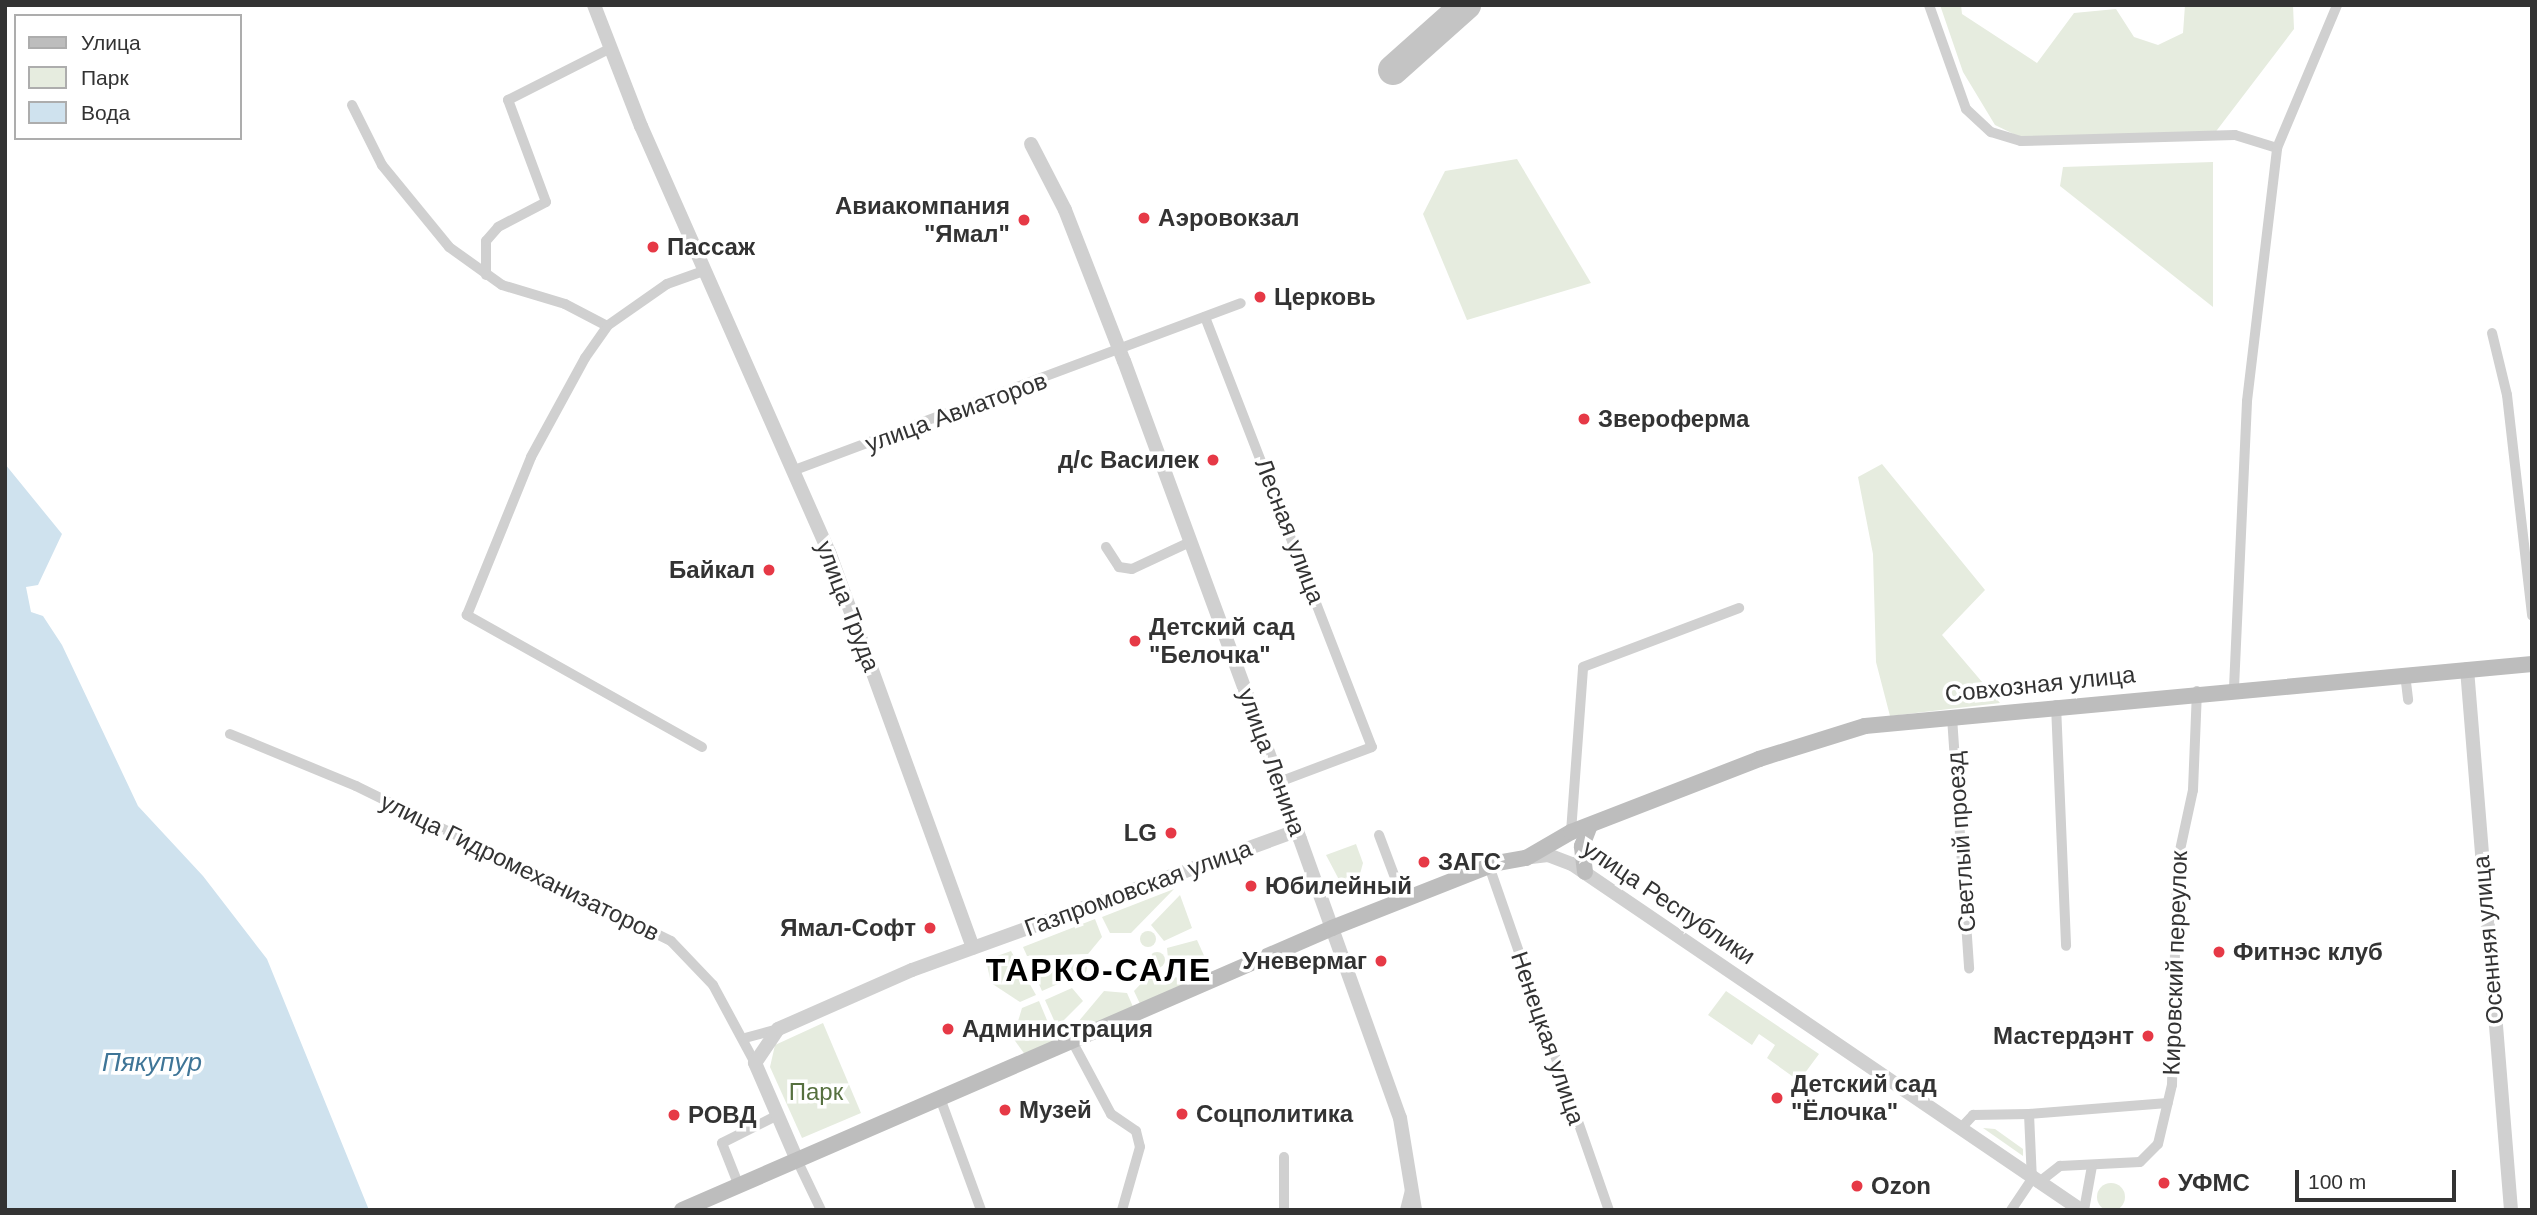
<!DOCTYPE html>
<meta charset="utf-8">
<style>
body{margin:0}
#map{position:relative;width:2537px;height:1215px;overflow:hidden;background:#fff;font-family:Helvetica,sans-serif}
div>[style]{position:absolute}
.green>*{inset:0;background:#e6ecdf}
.round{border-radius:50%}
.water>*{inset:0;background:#cfe2ee}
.taxiway>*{height:30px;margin:-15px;padding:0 15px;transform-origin:15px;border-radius:15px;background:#c4c4c4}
.minor>*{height:10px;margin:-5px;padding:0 5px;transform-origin:5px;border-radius:5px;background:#d0d0d0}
.tertiary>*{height:14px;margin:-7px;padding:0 7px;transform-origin:7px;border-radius:7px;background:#d0d0d0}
.secondary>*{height:16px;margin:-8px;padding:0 8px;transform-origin:8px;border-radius:8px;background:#bdbdbd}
.dots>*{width:19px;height:19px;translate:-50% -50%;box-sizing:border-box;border:4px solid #fff;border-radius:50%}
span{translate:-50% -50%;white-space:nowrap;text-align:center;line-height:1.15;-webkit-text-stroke:7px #fff;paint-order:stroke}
.poi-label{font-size:24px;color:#333;font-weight:700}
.right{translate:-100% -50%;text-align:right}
.left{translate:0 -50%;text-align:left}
.street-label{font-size:24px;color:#333}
.park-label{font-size:24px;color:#56703f}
.water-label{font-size:26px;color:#3f7597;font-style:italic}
.district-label{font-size:32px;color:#000;font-weight:700;letter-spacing:2px}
.frame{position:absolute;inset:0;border:7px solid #333;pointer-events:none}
.legend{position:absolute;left:14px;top:14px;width:228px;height:126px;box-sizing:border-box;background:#fff;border:2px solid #adadad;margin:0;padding:9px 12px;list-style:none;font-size:21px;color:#333}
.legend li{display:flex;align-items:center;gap:14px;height:35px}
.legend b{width:35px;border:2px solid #adadad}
.scale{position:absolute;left:2295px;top:1170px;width:161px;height:32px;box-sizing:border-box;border:4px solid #333;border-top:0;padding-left:9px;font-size:21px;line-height:24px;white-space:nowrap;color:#333;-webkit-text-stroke:5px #fff;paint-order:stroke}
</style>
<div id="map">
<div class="green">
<i style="clip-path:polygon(1940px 5px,1961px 5px,1962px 14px,2037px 63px,2074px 13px,2116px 9px,2134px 37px,2158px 45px,2183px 33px,2185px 5px,2293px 5px,2294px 29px,2214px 134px,2026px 140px,1995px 125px,1963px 72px)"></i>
<i style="clip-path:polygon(1517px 159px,1591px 283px,1467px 320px,1423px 214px,1445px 171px)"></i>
<i style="clip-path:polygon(2213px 162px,2213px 307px,2060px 186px,2063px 167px)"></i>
<i style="clip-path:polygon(1882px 464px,1985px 590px,1942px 635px,2000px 703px,1890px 716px,1876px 662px,1873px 554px,1858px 477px)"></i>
<i style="clip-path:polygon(1356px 844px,1363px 863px,1355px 892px,1346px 893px,1326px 855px)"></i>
<i style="clip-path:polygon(1174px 889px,1131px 933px,1110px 933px,1102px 917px)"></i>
<i style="clip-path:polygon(1180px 895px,1192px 928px,1164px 941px,1151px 925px)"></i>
<i style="clip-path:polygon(1095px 919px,1102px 937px,1088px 954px,1027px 956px,1023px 947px)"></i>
<i class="round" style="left:1140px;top:931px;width:16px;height:16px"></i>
<i style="clip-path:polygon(1197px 940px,1211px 971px,1169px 969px,1167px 948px)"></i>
<i style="clip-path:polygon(1011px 951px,1036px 995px,1020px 1002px,991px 983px,986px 960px)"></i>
<i class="round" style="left:1149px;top:952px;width:16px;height:16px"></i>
<i class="round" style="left:1071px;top:960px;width:16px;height:16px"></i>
<i style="clip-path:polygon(1067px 963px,1069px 979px,1042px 991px,1030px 964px)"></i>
<i style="clip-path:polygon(1148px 976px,1205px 979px,1141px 1006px,1134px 991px)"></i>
<i style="clip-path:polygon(1072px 988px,1083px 1001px,1057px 1027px,1045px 1000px)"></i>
<i style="clip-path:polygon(1104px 991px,1127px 993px,1134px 1009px,1063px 1040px)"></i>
<i style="clip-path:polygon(1726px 991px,1819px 1054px,1799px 1081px,1767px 1058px,1775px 1045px,1759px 1034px,1752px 1045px,1708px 1015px)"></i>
<i style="clip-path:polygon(1039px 1001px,1054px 1037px,1051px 1046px,1026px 1056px,1013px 1038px,1022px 1008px)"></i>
<i style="clip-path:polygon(823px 1023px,861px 1113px,802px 1138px,770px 1067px,775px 1045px)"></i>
<i style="clip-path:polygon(1983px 1128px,1995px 1129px,2023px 1149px,2023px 1156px)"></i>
<i class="round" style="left:2097px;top:1183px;width:28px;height:28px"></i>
</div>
<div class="water">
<i style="clip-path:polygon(5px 464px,62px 534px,38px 585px,26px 587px,31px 612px,43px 616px,62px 645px,138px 806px,203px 876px,267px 959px,369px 1210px,5px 1210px)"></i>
</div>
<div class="taxiway">
<i style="left:1393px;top:70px;width:98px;rotate:-41.7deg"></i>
</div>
<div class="minor">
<i style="left:1929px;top:5px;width:110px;rotate:70.4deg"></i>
<i style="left:1966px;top:109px;width:34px;rotate:43deg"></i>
<i style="left:1991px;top:132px;width:31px;rotate:17deg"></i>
<i style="left:2021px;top:141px;width:214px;rotate:-1.6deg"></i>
<i style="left:2235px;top:135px;width:44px;rotate:17.2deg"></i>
<i style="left:352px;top:105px;width:67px;rotate:63.4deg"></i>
<i style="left:382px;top:165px;width:106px;rotate:50.7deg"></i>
<i style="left:449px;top:247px;width:65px;rotate:35.6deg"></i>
<i style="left:502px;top:285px;width:66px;rotate:16.8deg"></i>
<i style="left:565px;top:304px;width:47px;rotate:27.6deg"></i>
<i style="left:486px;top:275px;width:34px;rotate:-90deg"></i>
<i style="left:486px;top:241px;width:18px;rotate:-49deg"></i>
<i style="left:498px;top:227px;width:54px;rotate:-27.5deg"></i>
<i style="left:546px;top:202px;width:109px;rotate:-110.4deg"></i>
<i style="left:508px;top:100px;width:115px;rotate:-26.8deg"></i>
<i style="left:1205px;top:317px;width:461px;rotate:68.8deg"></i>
<i style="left:1372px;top:747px;width:99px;rotate:159.4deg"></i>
<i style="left:2492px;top:333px;width:64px;rotate:76.4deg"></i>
<i style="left:2507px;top:395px;width:222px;rotate:83.5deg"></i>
<i style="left:792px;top:471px;width:479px;rotate:-20.5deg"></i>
<i style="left:1106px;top:547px;width:24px;rotate:57deg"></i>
<i style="left:1119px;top:567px;width:13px;rotate:9deg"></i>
<i style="left:1132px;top:569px;width:64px;rotate:-25deg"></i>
<i style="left:2405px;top:674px;width:26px;rotate:83deg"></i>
<i style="left:2234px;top:688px;width:287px;rotate:-87.4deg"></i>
<i style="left:2247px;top:401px;width:255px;rotate:-83.2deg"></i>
<i style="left:2277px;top:148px;width:155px;rotate:-67.2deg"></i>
<i style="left:2056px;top:705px;width:241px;rotate:87.6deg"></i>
<i style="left:1952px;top:717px;width:252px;rotate:86.1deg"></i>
<i style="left:230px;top:734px;width:136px;rotate:22.4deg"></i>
<i style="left:356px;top:786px;width:351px;rotate:26.2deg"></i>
<i style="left:671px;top:941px;width:61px;rotate:46.3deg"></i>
<i style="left:713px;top:985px;width:89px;rotate:61.7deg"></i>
<i style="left:702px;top:747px;width:270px;rotate:-150.7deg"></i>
<i style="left:467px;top:615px;width:170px;rotate:-67.9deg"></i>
<i style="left:531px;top:457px;width:113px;rotate:-61.4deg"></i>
<i style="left:585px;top:358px;width:39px;rotate:-55deg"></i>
<i style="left:607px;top:326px;width:73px;rotate:-35deg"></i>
<i style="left:667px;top:284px;width:41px;rotate:-19.7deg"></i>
<i style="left:1571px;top:832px;width:165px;rotate:-85.8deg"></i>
<i style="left:1583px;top:667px;width:167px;rotate:-20.7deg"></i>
<i style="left:1379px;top:835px;width:68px;rotate:69.4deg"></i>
<i style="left:1489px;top:866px;width:364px;rotate:70.8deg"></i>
<i style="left:745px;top:1038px;width:34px;rotate:-15deg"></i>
<i style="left:1072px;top:1041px;width:83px;rotate:61.9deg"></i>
<i style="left:1111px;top:1114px;width:30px;rotate:34deg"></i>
<i style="left:1136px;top:1131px;width:16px;rotate:76deg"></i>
<i style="left:1140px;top:1147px;width:66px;rotate:105.9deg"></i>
<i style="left:940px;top:1098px;width:119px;rotate:69.9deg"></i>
<i style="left:2029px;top:1114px;width:139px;rotate:-4.5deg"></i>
<i style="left:1961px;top:1128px;width:18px;rotate:-47deg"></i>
<i style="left:1973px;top:1115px;width:56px;rotate:-1deg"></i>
<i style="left:2029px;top:1114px;width:65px;rotate:87.4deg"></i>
<i style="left:2032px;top:1179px;width:37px;rotate:124deg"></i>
<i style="left:1284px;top:1157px;width:53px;rotate:90deg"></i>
<i style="left:797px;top:1160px;width:55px;rotate:64.4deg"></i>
<i style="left:2038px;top:1183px;width:28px;rotate:-38deg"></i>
<i style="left:2060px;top:1166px;width:80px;rotate:-2.9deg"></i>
<i style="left:2140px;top:1162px;width:25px;rotate:-45deg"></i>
<i style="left:2158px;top:1144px;width:61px;rotate:-76.7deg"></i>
<i style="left:2172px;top:1085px;width:221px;rotate:-88.7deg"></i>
<i style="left:2177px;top:864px;width:76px;rotate:-77.8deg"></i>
<i style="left:2193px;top:790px;width:99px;rotate:-87.7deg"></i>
<i style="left:739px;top:1186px;width:46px;rotate:-111.6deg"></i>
<i style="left:722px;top:1143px;width:63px;rotate:-26.6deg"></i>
<i style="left:1405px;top:1210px;width:21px;rotate:-76deg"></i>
<i style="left:2084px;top:1210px;width:45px;rotate:-79.7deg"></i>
</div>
<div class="tertiary">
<i style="left:594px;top:5px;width:130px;rotate:68.8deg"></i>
<i style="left:641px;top:126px;width:466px;rotate:66.2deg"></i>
<i style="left:829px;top:552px;width:421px;rotate:70deg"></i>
<i style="left:1031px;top:144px;width:74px;rotate:62.7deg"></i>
<i style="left:1065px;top:210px;width:162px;rotate:68.7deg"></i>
<i style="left:1124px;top:361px;width:509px;rotate:69.79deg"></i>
<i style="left:1300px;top:839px;width:296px;rotate:70.3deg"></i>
<i style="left:1400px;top:1118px;width:93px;rotate:80.7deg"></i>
<i style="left:2467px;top:669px;width:543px;rotate:85.35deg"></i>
<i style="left:1531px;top:857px;width:17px;rotate:-7deg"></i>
<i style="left:1548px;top:855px;width:26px;rotate:21deg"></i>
<i style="left:1572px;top:864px;width:615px;rotate:34.21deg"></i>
<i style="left:797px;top:1160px;width:106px;rotate:-113.4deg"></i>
<i style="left:755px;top:1063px;width:41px;rotate:-55.9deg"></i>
<i style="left:778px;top:1029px;width:146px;rotate:-23.8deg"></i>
<i style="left:912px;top:970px;width:409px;rotate:-19.9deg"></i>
</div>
<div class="secondary">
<i style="left:1585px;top:872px;width:26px;rotate:-97deg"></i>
<i style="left:1582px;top:846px;width:22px;rotate:-69deg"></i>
<i style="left:682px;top:1210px;width:709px;rotate:-23.45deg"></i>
<i style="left:1332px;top:928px;width:177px;rotate:-21.5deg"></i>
<i style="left:1497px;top:863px;width:29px;rotate:-10deg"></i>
<i style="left:1526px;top:858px;width:52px;rotate:-30deg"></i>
<i style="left:1571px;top:832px;width:202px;rotate:-21.2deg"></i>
<i style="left:1759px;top:759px;width:111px;rotate:-17.3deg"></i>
<i style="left:1865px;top:726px;width:670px;rotate:-5.31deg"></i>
</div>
<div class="dots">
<i style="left:1144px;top:218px;background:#e63946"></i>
<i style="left:1024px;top:220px;background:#e63946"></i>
<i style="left:653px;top:247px;background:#e63946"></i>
<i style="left:1260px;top:297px;background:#e63946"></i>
<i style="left:1584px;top:419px;background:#e63946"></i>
<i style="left:1213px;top:460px;background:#e63946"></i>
<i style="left:769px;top:570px;background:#e63946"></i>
<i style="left:1135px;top:641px;background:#e63946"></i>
<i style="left:1171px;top:833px;background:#e63946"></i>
<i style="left:1424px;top:862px;background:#e63946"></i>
<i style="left:1251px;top:886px;background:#e63946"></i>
<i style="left:930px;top:928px;background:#e63946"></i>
<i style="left:2219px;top:952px;background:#e63946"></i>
<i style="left:1381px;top:961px;background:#e63946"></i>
<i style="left:948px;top:1029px;background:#e63946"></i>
<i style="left:2148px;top:1036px;background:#e63946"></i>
<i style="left:1777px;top:1098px;background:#e63946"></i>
<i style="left:1005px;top:1110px;background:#e63946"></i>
<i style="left:1182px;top:1114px;background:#e63946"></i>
<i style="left:674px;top:1115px;background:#e63946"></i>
<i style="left:2164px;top:1183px;background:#e63946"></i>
<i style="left:1857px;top:1186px;background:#e63946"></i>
</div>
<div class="poi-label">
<span class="right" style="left:1010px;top:220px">Авиакомпания<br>"Ямал"</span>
<span class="left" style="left:1158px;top:218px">Аэровокзал</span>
<span class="left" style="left:667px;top:247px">Пассаж</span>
<span class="left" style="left:1274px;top:297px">Церковь</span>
<span class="left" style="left:1598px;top:419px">Звероферма</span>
<span class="right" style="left:1199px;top:460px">д/с Василек</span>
<span class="right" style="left:755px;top:570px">Байкал</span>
<span class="left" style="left:1149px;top:641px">Детский сад<br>"Белочка"</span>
<span class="right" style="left:1157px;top:833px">LG</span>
<span class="left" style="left:1438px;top:862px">ЗАГС</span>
<span class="left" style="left:1265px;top:886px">Юбилейный</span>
<span class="right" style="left:916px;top:928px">Ямал-Софт</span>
<span class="left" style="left:2233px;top:952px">Фитнэс клуб</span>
<span class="right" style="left:1367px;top:961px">Уневермаг</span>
<span class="left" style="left:962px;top:1029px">Администрация</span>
<span class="right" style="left:2134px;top:1036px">Мастердэнт</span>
<span class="left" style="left:1791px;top:1098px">Детский сад<br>"Ёлочка"</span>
<span class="left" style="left:1019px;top:1110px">Музей</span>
<span class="left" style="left:1196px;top:1114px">Соцполитика</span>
<span class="left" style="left:688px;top:1115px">РОВД</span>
<span class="left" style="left:2178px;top:1183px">УФМС</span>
<span class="left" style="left:1871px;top:1186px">Ozon</span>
</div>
<div class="street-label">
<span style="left:956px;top:412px;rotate:-20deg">улица Авиаторов</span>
<span style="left:1290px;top:531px;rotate:69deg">Лесная улица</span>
<span style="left:848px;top:606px;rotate:69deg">улица Труда</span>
<span style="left:2040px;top:684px;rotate:-6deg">Совхозная улица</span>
<span style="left:1272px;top:762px;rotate:70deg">улица Ленина</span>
<span style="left:1961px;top:842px;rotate:-94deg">Светлый проезд</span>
<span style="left:520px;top:867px;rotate:26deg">улица Гидромеханизаторов</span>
<span style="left:1138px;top:888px;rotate:-20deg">Газпромовская улица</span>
<span style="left:1669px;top:902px;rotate:34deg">улица Республики</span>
<span style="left:2488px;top:940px;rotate:-95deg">Осенняя улица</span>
<span style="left:2175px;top:963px;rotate:-88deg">Кировский переулок</span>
<span style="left:1548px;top:1038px;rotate:71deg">Ненецкая улица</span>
</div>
<div class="park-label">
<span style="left:816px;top:1092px">Парк</span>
</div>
<div class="water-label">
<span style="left:152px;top:1063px">Пякупур</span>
</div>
<div class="district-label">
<span style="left:1099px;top:970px">ТАРКО-САЛЕ</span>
</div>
<div class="frame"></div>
<ul class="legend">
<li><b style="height:9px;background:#bdbdbd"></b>Улица</li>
<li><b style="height:19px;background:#e6ecdf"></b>Парк</li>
<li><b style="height:19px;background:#cfe2ee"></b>Вода</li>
</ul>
<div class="scale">100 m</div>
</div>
